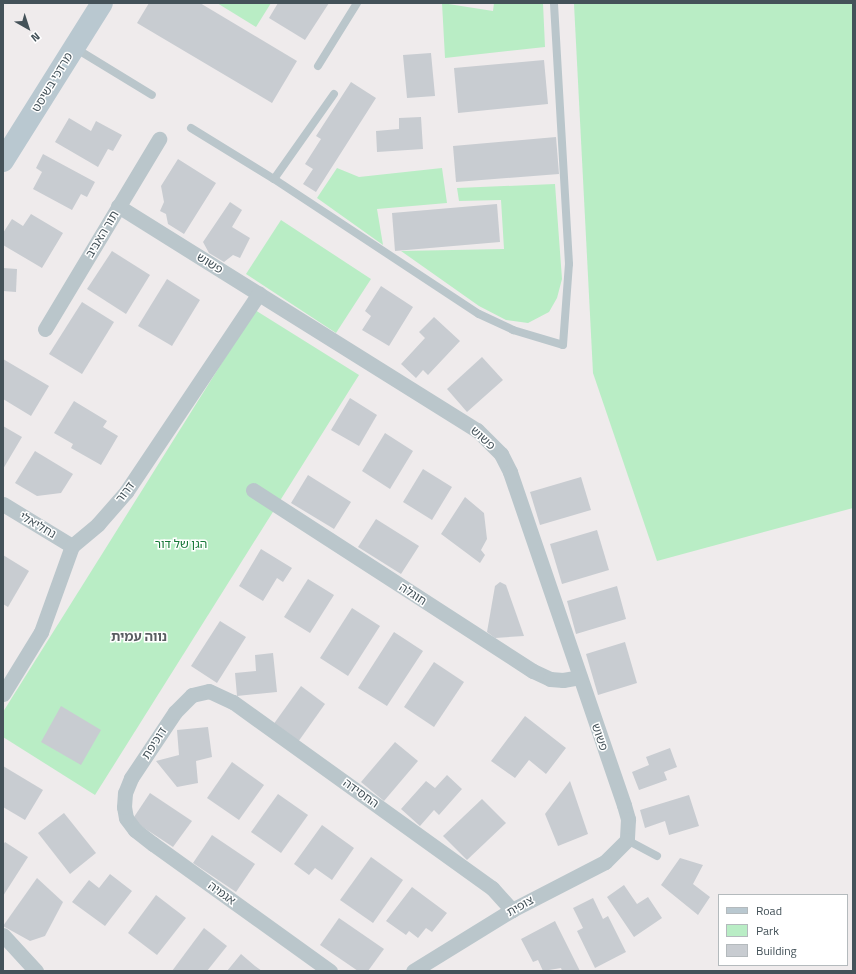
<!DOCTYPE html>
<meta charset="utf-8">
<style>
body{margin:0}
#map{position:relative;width:856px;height:974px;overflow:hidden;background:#efebec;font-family:"Titillium Web","Noto Sans Hebrew",sans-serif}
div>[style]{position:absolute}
.green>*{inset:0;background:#b9edc5}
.building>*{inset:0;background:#c8ccd1}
.lane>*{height:8px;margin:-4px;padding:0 4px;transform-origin:4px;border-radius:4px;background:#bac6cb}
.street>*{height:15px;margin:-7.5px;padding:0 7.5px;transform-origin:7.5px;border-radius:7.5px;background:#bac6cb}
.secondary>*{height:22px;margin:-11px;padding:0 11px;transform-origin:11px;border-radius:11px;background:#b9c8d0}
span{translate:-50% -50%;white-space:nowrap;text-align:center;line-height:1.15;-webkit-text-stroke:3px #fff;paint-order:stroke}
.street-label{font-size:12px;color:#445259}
.park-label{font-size:12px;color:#177838}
.neighbourhood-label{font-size:13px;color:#595d61;font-weight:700}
.frame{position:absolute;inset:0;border:4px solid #445259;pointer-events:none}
.legend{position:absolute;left:718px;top:894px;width:130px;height:72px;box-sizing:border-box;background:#fff;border:1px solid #b4babd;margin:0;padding:5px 7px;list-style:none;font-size:12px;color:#445259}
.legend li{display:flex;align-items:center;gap:8px;height:20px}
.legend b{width:20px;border:1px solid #b4babd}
.north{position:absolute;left:8px;top:8px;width:40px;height:40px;-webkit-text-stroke:3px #fff;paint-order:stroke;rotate:141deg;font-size:11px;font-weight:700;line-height:16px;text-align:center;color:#445259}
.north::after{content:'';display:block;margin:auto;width:14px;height:18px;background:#445259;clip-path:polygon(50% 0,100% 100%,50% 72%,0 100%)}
</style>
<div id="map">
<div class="green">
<i style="clip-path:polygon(217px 3px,271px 3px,256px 27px)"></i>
<i style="clip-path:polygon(442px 3px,493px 11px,494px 3px,543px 3px,545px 47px,445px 58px)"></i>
<i style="clip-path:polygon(598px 3px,853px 3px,853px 508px,657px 561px,593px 373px,574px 4px)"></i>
<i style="clip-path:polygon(337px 168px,359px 177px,442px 168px,447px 203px,377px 209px,383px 245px,317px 198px)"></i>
<i style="clip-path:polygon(555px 184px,562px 279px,557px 298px,549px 312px,528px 323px,506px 320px,479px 306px,401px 251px,504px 249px,501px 200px,459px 201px,457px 188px)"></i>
<i style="clip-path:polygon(281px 220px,371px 279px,336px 333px,246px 274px)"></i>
<i style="clip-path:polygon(255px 310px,359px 375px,95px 795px,3px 737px,3px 712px)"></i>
</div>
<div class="building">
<i style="clip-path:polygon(149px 3px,200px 3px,297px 61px,272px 103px,137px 23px)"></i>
<i style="clip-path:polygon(278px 3px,329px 3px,305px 40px,269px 18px)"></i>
<i style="clip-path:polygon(431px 53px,435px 96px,407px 98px,403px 55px)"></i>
<i style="clip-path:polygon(544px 60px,548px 104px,458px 113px,454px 68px)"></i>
<i style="clip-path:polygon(351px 82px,376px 98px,316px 192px,303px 184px,313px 169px,305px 164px,321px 139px,316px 136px)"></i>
<i style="clip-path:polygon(421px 117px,423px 149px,377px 152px,376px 131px,399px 129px,399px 118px)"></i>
<i style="clip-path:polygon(69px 118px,91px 131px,96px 121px,122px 135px,113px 151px,108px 149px,98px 167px,55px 142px)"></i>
<i style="clip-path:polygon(556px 137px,559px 174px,456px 182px,453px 146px)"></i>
<i style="clip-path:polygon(43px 154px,95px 182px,87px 197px,81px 194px,72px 210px,33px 189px,42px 172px,36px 168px)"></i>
<i style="clip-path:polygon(178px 159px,216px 183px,184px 234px,168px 224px,166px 214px,160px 211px,164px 202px,161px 186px)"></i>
<i style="clip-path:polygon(230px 202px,242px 210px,232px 227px,250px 238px,240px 258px,233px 255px,224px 262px,209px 253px,203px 242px)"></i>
<i style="clip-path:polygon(497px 204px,500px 242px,395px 251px,392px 213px)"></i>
<i style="clip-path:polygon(31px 214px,63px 233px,42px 268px,3px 245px,3px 233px,12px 219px,23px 226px)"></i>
<i style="clip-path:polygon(112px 251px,150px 275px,126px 314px,87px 289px)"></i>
<i style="clip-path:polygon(3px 268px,17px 269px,16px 292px,3px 291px)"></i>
<i style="clip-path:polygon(167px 279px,200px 300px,172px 346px,138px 326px)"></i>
<i style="clip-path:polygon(381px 286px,413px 307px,389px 346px,362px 330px,371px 316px,365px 311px)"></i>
<i style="clip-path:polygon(82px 302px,114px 322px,82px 374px,49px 354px)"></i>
<i style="clip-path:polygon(434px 317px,460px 341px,428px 375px,423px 370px,416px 378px,401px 364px,425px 338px,419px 332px)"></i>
<i style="clip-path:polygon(482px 357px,503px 380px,467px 412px,447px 389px)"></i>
<i style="clip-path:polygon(3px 359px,49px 386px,31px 416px,3px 399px)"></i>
<i style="clip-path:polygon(350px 398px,377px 415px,359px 446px,331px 430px)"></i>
<i style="clip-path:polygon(74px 401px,107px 421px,103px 427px,118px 436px,101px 465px,71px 448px,73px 444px,54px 433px)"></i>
<i style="clip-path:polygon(3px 426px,22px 437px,3px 469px)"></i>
<i style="clip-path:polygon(385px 433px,413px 451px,390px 489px,362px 471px)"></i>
<i style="clip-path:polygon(35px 451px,73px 474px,61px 493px,37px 496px,15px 483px)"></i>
<i style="clip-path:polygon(423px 469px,452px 487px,432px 520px,403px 502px)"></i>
<i style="clip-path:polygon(308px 475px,351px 502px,334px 529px,291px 503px)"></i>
<i style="clip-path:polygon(581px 477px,591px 510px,540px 525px,530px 492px)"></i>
<i style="clip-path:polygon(465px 497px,484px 513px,487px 539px,481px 550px,485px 555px,480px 563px,441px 534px)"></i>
<i style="clip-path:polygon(376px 519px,419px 546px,401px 574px,358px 547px)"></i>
<i style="clip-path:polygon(597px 530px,609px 570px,562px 584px,550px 544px)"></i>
<i style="clip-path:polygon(261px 549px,292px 568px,283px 582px,277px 578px,263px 601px,239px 586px)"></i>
<i style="clip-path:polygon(3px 555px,29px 571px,8px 607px,3px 604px)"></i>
<i style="clip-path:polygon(308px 579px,334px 595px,310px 633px,284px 617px)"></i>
<i style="clip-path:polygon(500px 582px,506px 585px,524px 636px,495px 638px,487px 632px,495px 586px)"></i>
<i style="clip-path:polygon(617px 586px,626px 619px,576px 634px,567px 601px)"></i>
<i style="clip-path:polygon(352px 608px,380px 626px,348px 676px,320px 658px)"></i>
<i style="clip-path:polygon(220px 621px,246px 637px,217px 683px,191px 666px)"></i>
<i style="clip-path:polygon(394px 632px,423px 651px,387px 706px,358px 688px)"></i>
<i style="clip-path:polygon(625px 642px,637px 683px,598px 695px,586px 654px)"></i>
<i style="clip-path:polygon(273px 653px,277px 692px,237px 696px,235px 673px,256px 671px,255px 655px)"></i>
<i style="clip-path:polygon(434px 662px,464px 682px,434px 727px,404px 707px)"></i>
<i style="clip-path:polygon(301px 686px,325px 704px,298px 742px,273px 725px)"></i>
<i style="clip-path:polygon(61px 706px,101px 730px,81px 765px,41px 742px)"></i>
<i style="clip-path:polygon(525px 716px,566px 748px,546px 774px,529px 760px,515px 778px,491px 761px)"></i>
<i style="clip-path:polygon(208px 727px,212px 757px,196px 761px,198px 783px,177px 787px,156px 761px,179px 755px,177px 730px)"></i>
<i style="clip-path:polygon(395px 742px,418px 761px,384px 801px,361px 782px)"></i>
<i style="clip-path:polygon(670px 748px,677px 767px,664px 772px,667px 780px,639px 790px,632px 772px,649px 765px,646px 757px)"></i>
<i style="clip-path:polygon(232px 762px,264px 785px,239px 820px,207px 798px)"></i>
<i style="clip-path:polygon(3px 766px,43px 790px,25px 820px,3px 807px)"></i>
<i style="clip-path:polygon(447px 775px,462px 789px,439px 815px,434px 810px,420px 826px,401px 809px,426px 781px,435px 788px)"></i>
<i style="clip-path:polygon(570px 781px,588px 834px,558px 846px,545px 814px)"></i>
<i style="clip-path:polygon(150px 793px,192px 821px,173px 847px,132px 820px)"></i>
<i style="clip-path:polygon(278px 794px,308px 815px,281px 853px,251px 832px)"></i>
<i style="clip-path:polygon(689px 795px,699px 826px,669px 835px,665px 821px,645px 828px,640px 810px)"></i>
<i style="clip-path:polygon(482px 799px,506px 823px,467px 860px,443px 836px)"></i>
<i style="clip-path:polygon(64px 813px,96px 853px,70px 874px,38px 833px)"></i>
<i style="clip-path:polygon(322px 825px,354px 848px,332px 880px,315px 868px,309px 875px,294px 864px)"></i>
<i style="clip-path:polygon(212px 835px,255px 864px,236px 892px,193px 863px)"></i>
<i style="clip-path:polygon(5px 842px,28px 857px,3px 896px,3px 845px)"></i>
<i style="clip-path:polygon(371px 857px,403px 880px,373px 923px,340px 900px)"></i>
<i style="clip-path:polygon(680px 858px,703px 865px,693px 884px,710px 897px,698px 915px,661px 885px)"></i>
<i style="clip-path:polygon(110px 874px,132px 891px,105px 926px,72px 902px,89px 880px,99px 888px)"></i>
<i style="clip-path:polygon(37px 878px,63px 902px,45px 936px,30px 941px,3px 926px)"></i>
<i style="clip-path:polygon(624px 885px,637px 904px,648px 897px,662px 918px,634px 937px,607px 897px)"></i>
<i style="clip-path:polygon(412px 887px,447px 913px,432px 932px,426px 928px,418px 938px,409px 931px,406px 935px,386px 921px)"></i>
<i style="clip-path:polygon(156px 895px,186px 918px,157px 955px,128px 933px)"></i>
<i style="clip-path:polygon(593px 898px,603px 919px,608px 916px,626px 952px,595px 968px,577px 931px,583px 928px,573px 908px)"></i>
<i style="clip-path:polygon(339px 918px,384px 949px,368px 971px,358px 971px,320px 945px)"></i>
<i style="clip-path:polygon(555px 921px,580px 971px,562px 971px,561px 968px,543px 971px,538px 960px,533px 962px,521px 939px)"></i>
<i style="clip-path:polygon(204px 928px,227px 946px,207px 971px,172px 971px)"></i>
<i style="clip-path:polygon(241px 954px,255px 966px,262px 971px,227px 971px)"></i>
</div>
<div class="lane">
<i style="left:75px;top:48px;width:90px;rotate:31.4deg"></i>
<i style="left:318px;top:66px;width:74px;rotate:-58.2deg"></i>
<i style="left:191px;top:128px;width:97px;rotate:31.6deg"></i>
<i style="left:274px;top:179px;width:104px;rotate:-54.8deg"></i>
<i style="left:274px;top:179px;width:245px;rotate:33.4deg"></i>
<i style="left:479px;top:314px;width:38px;rotate:25deg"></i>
<i style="left:513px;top:330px;width:52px;rotate:16.7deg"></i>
<i style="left:563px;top:345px;width:81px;rotate:-85.8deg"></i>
<i style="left:569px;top:264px;width:261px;rotate:-93.3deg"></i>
<i style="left:627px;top:840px;width:34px;rotate:28deg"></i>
</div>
<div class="street">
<i style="left:118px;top:206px;width:423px;rotate:32deg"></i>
<i style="left:477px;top:430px;width:34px;rotate:45deg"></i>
<i style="left:501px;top:454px;width:20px;rotate:63deg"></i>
<i style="left:510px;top:472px;width:352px;rotate:71.1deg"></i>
<i style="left:624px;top:805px;width:15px;rotate:74deg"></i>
<i style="left:628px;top:819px;width:21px;rotate:93deg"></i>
<i style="left:627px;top:840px;width:31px;rotate:135deg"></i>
<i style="left:605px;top:862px;width:105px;rotate:152.7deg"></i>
<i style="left:512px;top:910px;width:116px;rotate:148.4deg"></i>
<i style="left:45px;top:329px;width:222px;rotate:-59deg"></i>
<i style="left:253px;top:490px;width:333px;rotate:32.9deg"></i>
<i style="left:533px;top:671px;width:19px;rotate:25deg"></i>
<i style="left:550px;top:679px;width:13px;rotate:4deg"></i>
<i style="left:563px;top:680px;width:17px;rotate:-10deg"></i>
<i style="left:3px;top:504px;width:81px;rotate:31.3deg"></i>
<i style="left:3px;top:694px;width:73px;rotate:-58.5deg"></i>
<i style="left:41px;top:632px;width:91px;rotate:-70.2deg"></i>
<i style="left:72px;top:546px;width:34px;rotate:-40deg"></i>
<i style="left:98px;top:524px;width:43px;rotate:-48.8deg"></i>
<i style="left:126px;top:492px;width:239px;rotate:-56.2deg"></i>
<i style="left:3px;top:935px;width:49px;rotate:47.5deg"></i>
<i style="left:330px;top:971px;width:218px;rotate:-144.3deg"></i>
<i style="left:153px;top:844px;width:23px;rotate:-142deg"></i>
<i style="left:135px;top:830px;width:15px;rotate:-127deg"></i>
<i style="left:126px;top:818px;width:11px;rotate:-100deg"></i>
<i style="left:124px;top:807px;width:14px;rotate:-86deg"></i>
<i style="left:125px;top:793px;width:16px;rotate:-68deg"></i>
<i style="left:131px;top:778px;width:79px;rotate:-56.3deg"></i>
<i style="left:175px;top:712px;width:24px;rotate:-45deg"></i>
<i style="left:192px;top:695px;width:17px;rotate:-13deg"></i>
<i style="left:209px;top:691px;width:26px;rotate:25deg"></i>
<i style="left:233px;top:702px;width:319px;rotate:35.7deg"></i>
<i style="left:492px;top:888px;width:30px;rotate:48deg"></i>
</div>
<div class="secondary">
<i style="left:3px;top:161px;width:186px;rotate:-57.9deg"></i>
</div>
<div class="street-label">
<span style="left:52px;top:82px;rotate:-59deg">מרדכי בשיסט</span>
<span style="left:102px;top:234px;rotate:-59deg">תור האביב</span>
<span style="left:210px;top:263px;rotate:32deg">פשוש</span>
<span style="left:483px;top:438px;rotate:42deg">פשוש</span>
<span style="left:125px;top:492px;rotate:-53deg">דרור</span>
<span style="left:38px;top:525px;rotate:30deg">נחליאלי</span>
<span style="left:413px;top:594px;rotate:33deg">חוגלה</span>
<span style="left:600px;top:737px;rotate:71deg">פשוש</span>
<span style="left:154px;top:743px;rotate:-57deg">דוכיפת</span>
<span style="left:361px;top:793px;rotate:36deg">החסידה</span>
<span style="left:222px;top:893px;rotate:36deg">אגמיה</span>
<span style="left:520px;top:906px;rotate:-29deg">צופית</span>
</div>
<div class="park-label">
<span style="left:181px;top:544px">הגן של דור</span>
</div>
<div class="neighbourhood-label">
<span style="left:139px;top:636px">נווה עמית</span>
</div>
<div class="frame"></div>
<ul class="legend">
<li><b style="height:5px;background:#b9c8d0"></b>Road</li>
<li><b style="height:11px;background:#b9edc5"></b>Park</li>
<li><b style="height:11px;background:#c8ccd1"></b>Building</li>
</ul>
<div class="north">N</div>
</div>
